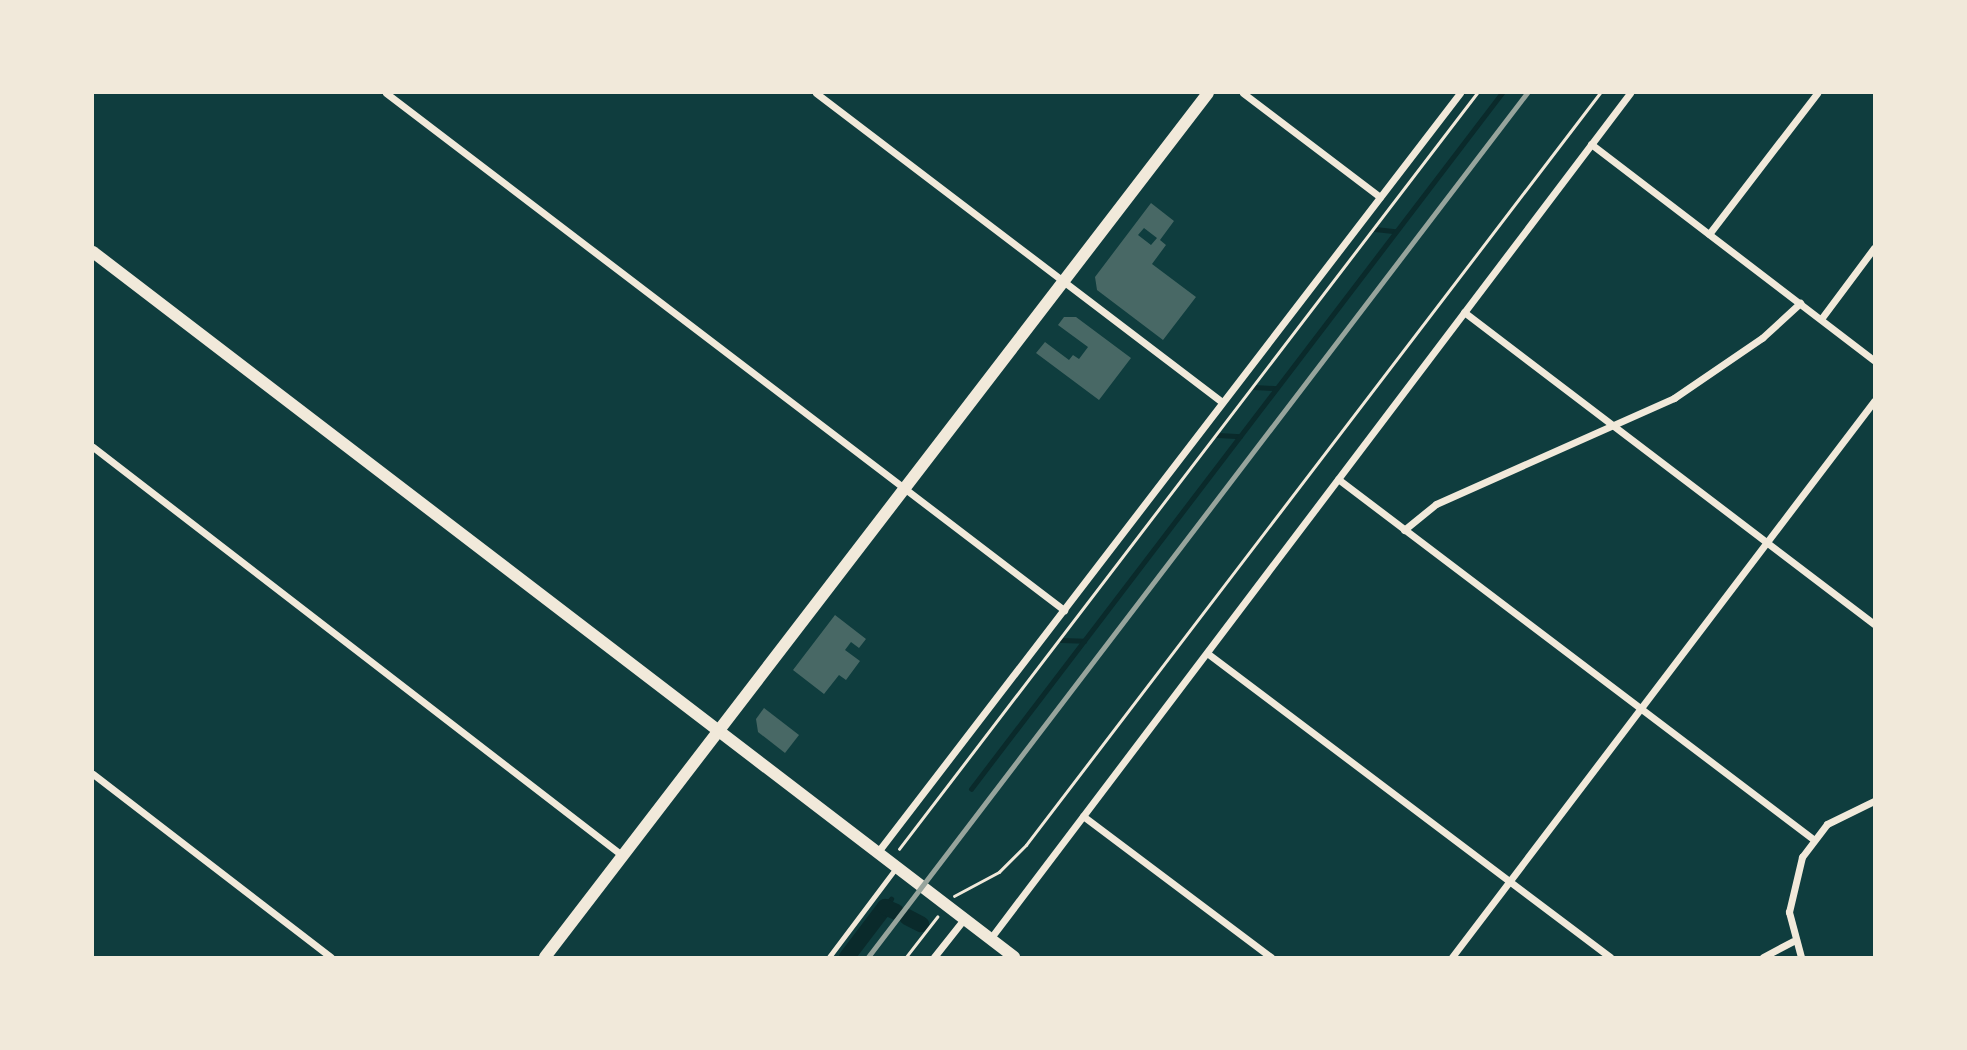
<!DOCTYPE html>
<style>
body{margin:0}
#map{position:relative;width:1967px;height:1050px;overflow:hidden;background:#0f3d3e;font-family:Rubik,sans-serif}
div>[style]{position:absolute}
.stream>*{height:4.5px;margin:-2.25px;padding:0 2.25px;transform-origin:2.25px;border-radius:2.25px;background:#0a2a2b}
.canal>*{height:16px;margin:-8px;padding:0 8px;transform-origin:8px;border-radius:8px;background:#0a2a2b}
.building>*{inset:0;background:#486865}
.path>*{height:2.5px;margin:-1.25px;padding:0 1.25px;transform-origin:1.25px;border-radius:1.25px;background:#f1e9da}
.service>*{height:4.5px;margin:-2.25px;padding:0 2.25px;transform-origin:2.25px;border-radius:2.25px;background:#f1e9da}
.minor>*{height:7px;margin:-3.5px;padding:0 3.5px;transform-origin:3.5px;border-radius:3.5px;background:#f1e9da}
.secondary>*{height:12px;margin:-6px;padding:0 6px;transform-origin:6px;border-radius:6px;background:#f1e9da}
.rail>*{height:4.5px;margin:-2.25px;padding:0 2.25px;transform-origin:2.25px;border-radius:2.25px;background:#97a49c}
span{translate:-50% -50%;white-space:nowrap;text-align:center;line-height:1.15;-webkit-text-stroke:5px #f1e9da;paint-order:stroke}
.frame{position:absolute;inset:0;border:94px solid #f1e9da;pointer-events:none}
</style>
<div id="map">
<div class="stream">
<i style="left:1375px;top:229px;width:20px;rotate:6deg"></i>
<i style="left:1254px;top:387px;width:22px;rotate:3deg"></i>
<i style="left:1218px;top:435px;width:22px;rotate:3deg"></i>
<i style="left:1061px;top:640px;width:23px;rotate:2deg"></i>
<i style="left:971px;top:789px;width:875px;rotate:-52.66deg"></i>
<i style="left:885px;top:907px;width:10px;rotate:-53deg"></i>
</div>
<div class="canal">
<i style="left:907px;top:917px;width:16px;rotate:27deg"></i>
<i style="left:847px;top:957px;width:63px;rotate:-52.8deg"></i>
<i style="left:885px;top:907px;width:12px;rotate:24deg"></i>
</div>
<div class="building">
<i style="clip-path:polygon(evenodd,1151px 203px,1174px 221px,1160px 240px,1166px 245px,1152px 264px,1196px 297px,1163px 340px,1097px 290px,1095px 277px,1151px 203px,1144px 228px,1157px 238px,1151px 245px,1138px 235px,1144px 228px)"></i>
<i style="clip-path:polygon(1064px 317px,1076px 317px,1131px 358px,1099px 400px,1036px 353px,1045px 342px,1069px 360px,1073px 355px,1079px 359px,1088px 347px,1058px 325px)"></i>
<i style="clip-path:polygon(835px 615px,866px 639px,859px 648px,851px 642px,845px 650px,860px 661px,846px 680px,839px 675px,824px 694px,793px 670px)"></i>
<i style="clip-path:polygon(764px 708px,799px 735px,785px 753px,758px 732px,756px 719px)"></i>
</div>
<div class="path">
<i style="left:899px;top:849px;width:952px;rotate:-52.6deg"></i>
<i style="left:954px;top:896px;width:51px;rotate:-28.1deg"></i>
<i style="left:999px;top:872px;width:38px;rotate:-45deg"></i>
<i style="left:1026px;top:845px;width:946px;rotate:-52.65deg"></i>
<i style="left:906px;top:957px;width:51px;rotate:-52.2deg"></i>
</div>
<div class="service">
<i style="left:829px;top:957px;width:111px;rotate:-53deg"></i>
</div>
<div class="minor">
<i style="left:386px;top:93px;width:853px;rotate:37.33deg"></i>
<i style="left:816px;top:93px;width:510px;rotate:37.27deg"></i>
<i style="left:1243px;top:93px;width:172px;rotate:37.2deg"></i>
<i style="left:1591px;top:144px;width:356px;rotate:37.4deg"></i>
<i style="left:1709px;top:234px;width:178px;rotate:-52.5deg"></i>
<i style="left:1464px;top:312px;width:515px;rotate:37.27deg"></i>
<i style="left:1821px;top:319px;width:89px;rotate:-53.3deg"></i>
<i style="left:93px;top:447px;width:669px;rotate:37.66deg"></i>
<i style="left:1338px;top:479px;width:596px;rotate:37.16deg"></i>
<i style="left:1404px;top:530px;width:41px;rotate:-39.1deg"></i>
<i style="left:1436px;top:504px;width:261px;rotate:-24deg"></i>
<i style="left:1674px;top:398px;width:107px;rotate:-34.3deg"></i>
<i style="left:1762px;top:338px;width:52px;rotate:-42.6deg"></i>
<i style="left:1207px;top:653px;width:505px;rotate:37.03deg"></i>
<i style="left:93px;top:774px;width:300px;rotate:37.6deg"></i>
<i style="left:1083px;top:816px;width:235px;rotate:36.9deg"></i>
<i style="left:877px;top:853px;width:958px;rotate:-52.51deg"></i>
<i style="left:990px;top:939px;width:1061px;rotate:-52.89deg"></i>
<i style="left:934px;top:957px;width:48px;rotate:-51.7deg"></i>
<i style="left:1452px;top:957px;width:698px;rotate:-52.8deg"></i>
<i style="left:1763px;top:957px;width:34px;rotate:-28deg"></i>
<i style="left:1801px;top:957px;width:47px;rotate:-104.9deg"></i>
<i style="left:1789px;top:912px;width:57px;rotate:-76.7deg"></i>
<i style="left:1802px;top:857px;width:41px;rotate:-52.9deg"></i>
<i style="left:1827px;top:824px;width:52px;rotate:-26.1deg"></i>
</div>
<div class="secondary">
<i style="left:93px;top:252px;width:1160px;rotate:37.43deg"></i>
<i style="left:545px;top:957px;width:1089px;rotate:-52.5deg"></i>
</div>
<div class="rail">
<i style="left:868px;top:957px;width:1087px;rotate:-52.67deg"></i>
</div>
<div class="frame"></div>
</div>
